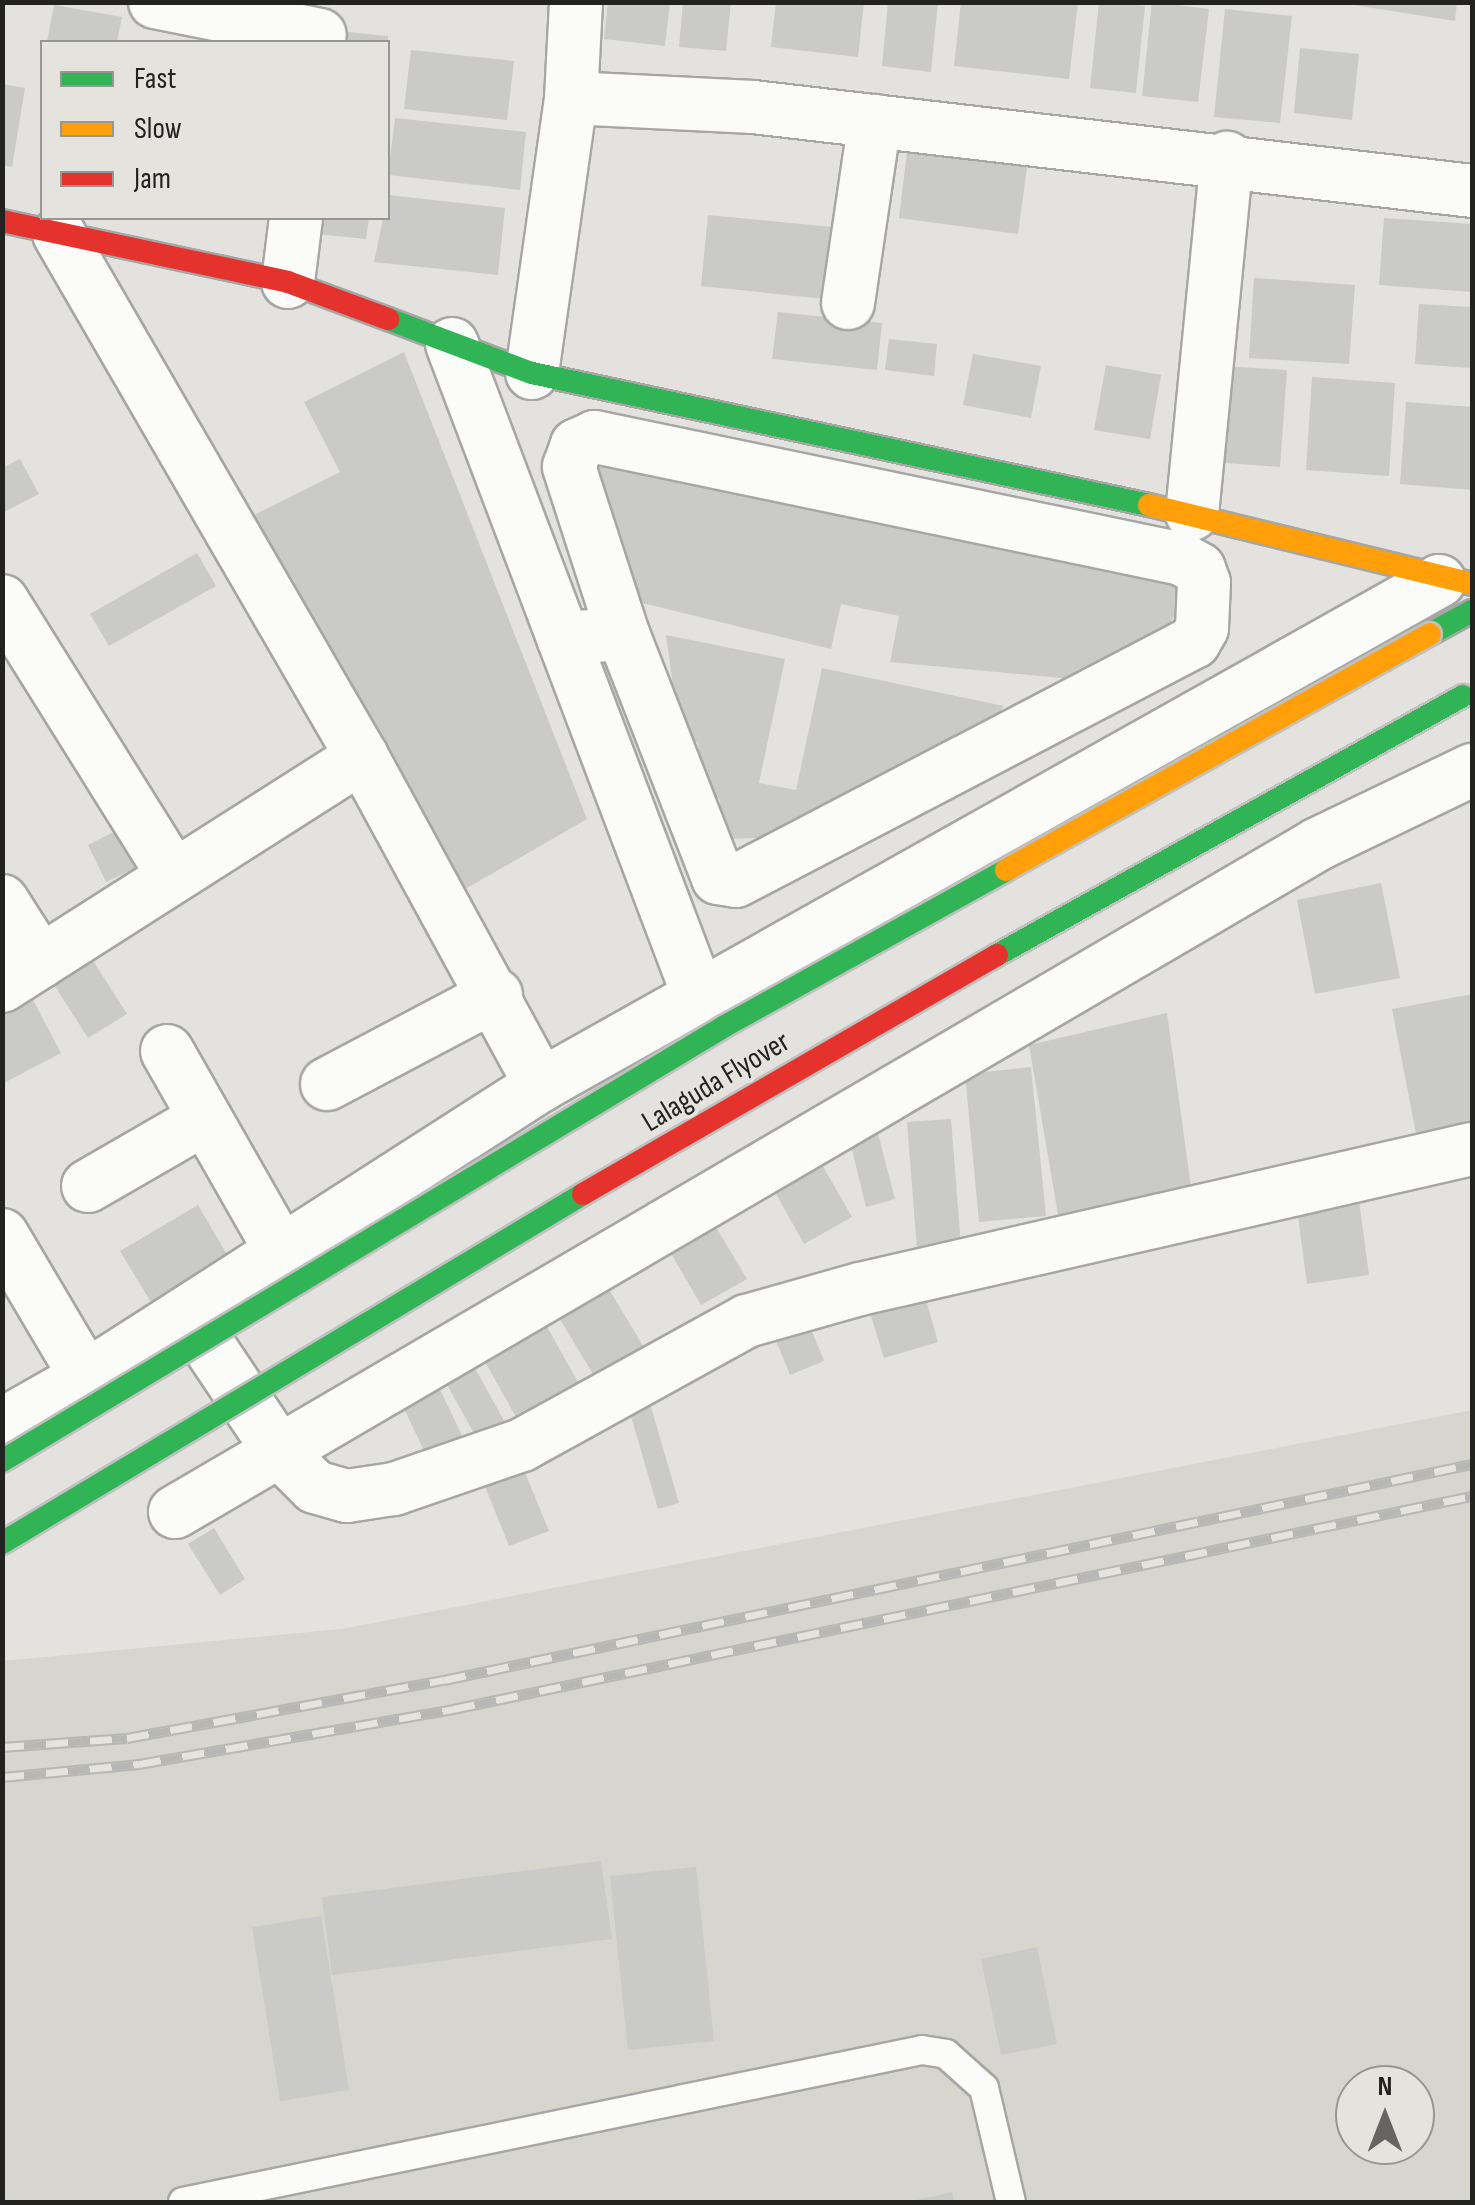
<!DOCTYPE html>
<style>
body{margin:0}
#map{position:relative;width:1475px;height:2205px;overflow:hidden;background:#e3e2df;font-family:"Sofia Sans Condensed",sans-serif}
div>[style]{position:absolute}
.built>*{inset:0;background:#d6d5ce}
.building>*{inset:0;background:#cacac9}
.roads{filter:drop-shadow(2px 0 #a6a6a4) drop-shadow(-2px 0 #a6a6a4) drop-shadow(0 2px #a6a6a4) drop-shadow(0 -2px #a6a6a4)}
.lane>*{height:28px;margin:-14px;padding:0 14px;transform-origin:14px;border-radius:14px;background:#fbfbfa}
.street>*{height:52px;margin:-26px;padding:0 26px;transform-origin:26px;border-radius:26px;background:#fbfbfa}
.fast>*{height:22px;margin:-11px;padding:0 11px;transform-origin:11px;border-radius:11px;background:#30b455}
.slow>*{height:22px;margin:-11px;padding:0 11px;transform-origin:11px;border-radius:11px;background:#ff9f0a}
.jam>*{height:22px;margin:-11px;padding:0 11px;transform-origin:11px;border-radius:11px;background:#e5322d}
.rail>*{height:11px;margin-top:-5.5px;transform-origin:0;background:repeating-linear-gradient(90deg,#e4e3de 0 22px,#b7b7b6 0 44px);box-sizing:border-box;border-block:2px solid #b7b7b6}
.bridges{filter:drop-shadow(2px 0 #c0c0bf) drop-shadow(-2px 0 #c0c0bf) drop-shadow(0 2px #c0c0bf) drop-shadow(0 -2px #c0c0bf)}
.fast-bridge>*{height:22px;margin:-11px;padding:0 11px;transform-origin:11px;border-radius:11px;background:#30b455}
.slow-bridge>*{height:22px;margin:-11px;padding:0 11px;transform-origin:11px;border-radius:11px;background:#ff9f0a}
.jam-bridge>*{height:22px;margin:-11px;padding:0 11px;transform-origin:11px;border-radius:11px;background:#e5322d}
span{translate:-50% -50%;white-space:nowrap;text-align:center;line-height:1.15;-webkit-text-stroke:8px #e4e3de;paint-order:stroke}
.street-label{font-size:30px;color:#222220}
.frame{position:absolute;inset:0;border:5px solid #222220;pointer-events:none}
.legend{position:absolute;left:40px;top:40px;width:350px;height:180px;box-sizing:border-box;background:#e4e3de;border:2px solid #969692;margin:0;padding:12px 18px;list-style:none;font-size:30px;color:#222220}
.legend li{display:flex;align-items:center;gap:20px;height:50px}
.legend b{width:50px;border:2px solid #969692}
.north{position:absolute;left:1335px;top:2065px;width:100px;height:100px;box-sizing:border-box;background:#e4e3de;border:2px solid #969692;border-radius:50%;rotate:0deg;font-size:28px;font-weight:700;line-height:40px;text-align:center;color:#222220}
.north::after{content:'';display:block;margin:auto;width:35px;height:45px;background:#666563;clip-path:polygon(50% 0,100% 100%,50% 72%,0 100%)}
</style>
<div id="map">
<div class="built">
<i style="clip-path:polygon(evenodd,1472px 1410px,1472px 2202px,3px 2202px,3px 1661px,342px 1629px,1472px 1410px,1355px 2085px,1415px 2085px,1415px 2145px,1355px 2145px,1355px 2085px)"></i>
</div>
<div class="building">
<i style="clip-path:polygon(608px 2px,670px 2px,665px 46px,604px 39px)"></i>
<i style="clip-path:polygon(683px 2px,731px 2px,726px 51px,679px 47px)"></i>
<i style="clip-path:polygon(776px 2px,864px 2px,858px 57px,771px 47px)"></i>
<i style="clip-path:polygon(888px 2px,938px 2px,931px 72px,882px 66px)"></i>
<i style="clip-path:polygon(961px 2px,1078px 2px,1069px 79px,954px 66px)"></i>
<i style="clip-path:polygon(1099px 2px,1145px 6px,1136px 93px,1090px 88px)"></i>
<i style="clip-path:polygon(1152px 2px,1209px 9px,1198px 102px,1142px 96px)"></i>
<i style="clip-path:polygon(1335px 2px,1457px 2px,1455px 21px)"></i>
<i style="clip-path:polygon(54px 5px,122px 17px,117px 42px,47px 42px)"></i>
<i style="clip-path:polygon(1225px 9px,1292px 16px,1280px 123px,1214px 117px)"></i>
<i style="clip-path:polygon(337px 31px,388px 36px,388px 42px,336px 42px)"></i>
<i style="clip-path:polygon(1300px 48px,1359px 54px,1352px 120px,1294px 113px)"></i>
<i style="clip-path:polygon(411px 50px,514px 61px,507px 120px,404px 109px)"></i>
<i style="clip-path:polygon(2px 84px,25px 88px,12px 167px,2px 165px)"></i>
<i style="clip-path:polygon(395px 118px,526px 132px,520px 190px,388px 175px)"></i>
<i style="clip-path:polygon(907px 152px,1027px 167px,1018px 234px,899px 218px)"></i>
<i style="clip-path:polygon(388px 195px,505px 208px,498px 275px,374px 262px)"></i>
<i style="clip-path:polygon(708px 215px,833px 227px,825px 299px,701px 286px)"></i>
<i style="clip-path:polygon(316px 218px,369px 218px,366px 239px,315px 234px)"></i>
<i style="clip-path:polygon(1384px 218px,1472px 224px,1472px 292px,1379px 285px)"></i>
<i style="clip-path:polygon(1254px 278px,1355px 285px,1349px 364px,1249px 358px)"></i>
<i style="clip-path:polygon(1419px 304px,1472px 307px,1472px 368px,1415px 364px)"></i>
<i style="clip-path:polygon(778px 312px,882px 323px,877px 370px,772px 359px)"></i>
<i style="clip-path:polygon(889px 339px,937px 344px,934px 376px,885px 370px)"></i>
<i style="clip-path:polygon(404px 352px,587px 819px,460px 892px,242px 521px,340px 472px,304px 402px)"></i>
<i style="clip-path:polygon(973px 354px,1041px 366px,1031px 418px,963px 405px)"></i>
<i style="clip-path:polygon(1106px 365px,1161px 375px,1150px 439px,1094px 430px)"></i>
<i style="clip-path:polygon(1220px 366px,1287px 370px,1280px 467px,1213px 462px)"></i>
<i style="clip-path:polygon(1312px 377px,1395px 383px,1389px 476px,1306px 470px)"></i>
<i style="clip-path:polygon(1406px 402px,1472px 407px,1472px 490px,1400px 484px)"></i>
<i style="clip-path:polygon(20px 459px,39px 494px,2px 513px,2px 468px)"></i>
<i style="clip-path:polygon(593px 459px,1190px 587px,1160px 642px,1082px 680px,890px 662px,899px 616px,841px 604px,831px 649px,630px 600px)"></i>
<i style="clip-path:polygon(197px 553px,216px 586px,109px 646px,90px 614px)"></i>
<i style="clip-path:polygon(666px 635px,785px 659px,759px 783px,796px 790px,822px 668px,1004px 706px,969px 751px,789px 837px,723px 839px,720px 800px,703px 788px,698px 743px,679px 729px)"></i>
<i style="clip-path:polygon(133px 822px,152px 860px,106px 882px,88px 845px)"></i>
<i style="clip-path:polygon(1381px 883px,1400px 978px,1315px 994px,1297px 900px)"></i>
<i style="clip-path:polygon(83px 945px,127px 1014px,88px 1038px,44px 969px)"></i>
<i style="clip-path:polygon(23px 981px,61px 1053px,2px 1084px,2px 992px)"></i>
<i style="clip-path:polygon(1472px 994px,1472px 1133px,1418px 1144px,1392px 1009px)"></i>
<i style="clip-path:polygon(1167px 1013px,1192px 1194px,1060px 1226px,1029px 1045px)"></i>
<i style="clip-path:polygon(1031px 1067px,1046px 1216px,979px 1222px,965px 1074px)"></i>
<i style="clip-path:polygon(951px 1119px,961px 1246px,917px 1249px,907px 1122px)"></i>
<i style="clip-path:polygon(875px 1122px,895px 1199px,866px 1207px,847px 1129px)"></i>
<i style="clip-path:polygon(813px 1149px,852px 1217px,804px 1244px,766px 1176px)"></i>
<i style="clip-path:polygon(1358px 1193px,1369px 1275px,1307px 1284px,1296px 1201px)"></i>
<i style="clip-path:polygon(198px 1205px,229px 1258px,152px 1304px,120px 1251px)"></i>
<i style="clip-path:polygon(707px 1212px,747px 1279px,701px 1305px,662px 1238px)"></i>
<i style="clip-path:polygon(598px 1271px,648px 1354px,599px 1384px,549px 1301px)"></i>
<i style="clip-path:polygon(922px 1286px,938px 1342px,884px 1358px,867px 1303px)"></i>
<i style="clip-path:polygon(537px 1309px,587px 1398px,525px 1433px,475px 1344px)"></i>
<i style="clip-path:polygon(803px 1309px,824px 1361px,790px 1375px,769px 1323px)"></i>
<i style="clip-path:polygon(472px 1363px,511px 1433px,482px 1448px,444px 1379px)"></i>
<i style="clip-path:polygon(435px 1379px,466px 1444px,429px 1461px,398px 1396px)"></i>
<i style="clip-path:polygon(649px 1400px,679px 1503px,658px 1509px,628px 1406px)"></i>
<i style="clip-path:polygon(519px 1458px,549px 1531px,509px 1546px,480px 1474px)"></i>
<i style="clip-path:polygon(214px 1528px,245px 1579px,220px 1595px,188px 1544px)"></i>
<i style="clip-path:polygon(601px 1861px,612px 1939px,332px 1975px,322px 1897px)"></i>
<i style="clip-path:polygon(696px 1867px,714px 2041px,628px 2050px,610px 1876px)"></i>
<i style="clip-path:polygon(321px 1916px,349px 2090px,280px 2101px,252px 1927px)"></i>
<i style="clip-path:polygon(1037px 1947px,1057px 2044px,1001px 2055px,981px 1959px)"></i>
<i style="clip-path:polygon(952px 2192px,954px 2202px,912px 2202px,912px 2201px)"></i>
</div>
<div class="roads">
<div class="lane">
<i style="left:183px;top:2202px;width:754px;rotate:-11.62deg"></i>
<i style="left:922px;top:2050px;width:24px;rotate:9deg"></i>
<i style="left:946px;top:2054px;width:51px;rotate:41.8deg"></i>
<i style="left:984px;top:2088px;width:117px;rotate:76.7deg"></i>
</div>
<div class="street">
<i style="left:155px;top:2px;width:168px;rotate:11.3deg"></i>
<i style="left:571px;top:98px;width:182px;rotate:2.8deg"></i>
<i style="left:753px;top:107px;width:724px;rotate:6.66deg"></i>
<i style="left:59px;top:234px;width:604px;rotate:59.91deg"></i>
<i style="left:362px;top:757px;width:374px;rotate:61.4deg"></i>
<i style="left:288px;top:282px;width:64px;rotate:-82.9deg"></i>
<i style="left:848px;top:303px;width:184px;rotate:-81.6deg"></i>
<i style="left:452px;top:344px;width:695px;rotate:69.27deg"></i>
<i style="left:532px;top:373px;width:278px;rotate:-81.9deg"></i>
<i style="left:571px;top:98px;width:96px;rotate:-87deg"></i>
<i style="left:1192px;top:514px;width:358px;rotate:-84.4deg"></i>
<i style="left:2px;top:601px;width:321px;rotate:58deg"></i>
<i style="left:563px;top:638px;width:60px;rotate:-3.8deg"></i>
<i style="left:623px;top:634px;width:262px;rotate:68.7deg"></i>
<i style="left:718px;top:878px;width:18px;rotate:9deg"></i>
<i style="left:736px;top:881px;width:517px;rotate:-27.56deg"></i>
<i style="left:1194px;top:642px;width:16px;rotate:-60deg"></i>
<i style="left:1202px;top:628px;width:45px;rotate:-87.5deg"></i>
<i style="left:1204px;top:583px;width:15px;rotate:-110deg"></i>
<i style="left:1199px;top:569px;width:20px;rotate:-150deg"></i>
<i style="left:1182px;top:559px;width:600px;rotate:-168.26deg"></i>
<i style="left:595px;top:437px;width:20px;rotate:156deg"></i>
<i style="left:577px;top:445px;width:23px;rotate:110deg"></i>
<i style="left:569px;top:467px;width:176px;rotate:72.1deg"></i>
<i style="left:2px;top:901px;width:72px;rotate:57.4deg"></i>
<i style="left:2px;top:986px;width:427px;rotate:-32.5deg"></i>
<i style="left:167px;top:1051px;width:232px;rotate:60.3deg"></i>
<i style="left:327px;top:1084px;width:191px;rotate:-27.8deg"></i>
<i style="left:88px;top:1186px;width:134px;rotate:-30deg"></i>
<i style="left:2px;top:1235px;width:165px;rotate:59.4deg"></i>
<i style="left:86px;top:1377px;width:541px;rotate:-32.69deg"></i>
<i style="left:541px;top:1085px;width:1030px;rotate:-29.3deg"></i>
<i style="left:188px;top:1315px;width:164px;rotate:56.2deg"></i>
<i style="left:279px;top:1451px;width:51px;rotate:45deg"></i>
<i style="left:315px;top:1487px;width:33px;rotate:16deg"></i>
<i style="left:347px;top:1496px;width:48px;rotate:-8.5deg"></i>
<i style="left:394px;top:1489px;width:135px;rotate:-19deg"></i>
<i style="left:522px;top:1445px;width:257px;rotate:-28.9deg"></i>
<i style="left:747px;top:1321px;width:117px;rotate:-15.8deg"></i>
<i style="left:860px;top:1289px;width:628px;rotate:-12.89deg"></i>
<i style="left:2px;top:1425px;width:97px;rotate:-29.7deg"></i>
<i style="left:175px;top:1512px;width:1324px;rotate:-30.3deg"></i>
<i style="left:1318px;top:844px;width:171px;rotate:-25.7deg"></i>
</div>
<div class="fast">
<i style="left:388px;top:319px;width:154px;rotate:20.6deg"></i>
<i style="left:532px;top:373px;width:631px;rotate:12.08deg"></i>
<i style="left:1430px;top:634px;width:48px;rotate:-28.7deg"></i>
</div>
<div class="slow">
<i style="left:1149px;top:505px;width:333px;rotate:13.7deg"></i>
</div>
<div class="jam">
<i style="left:2px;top:221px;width:292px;rotate:12deg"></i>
<i style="left:288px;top:282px;width:107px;rotate:20.3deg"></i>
</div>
</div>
<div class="rail">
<i style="left:2px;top:1747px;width:125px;rotate:-4.1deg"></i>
<i style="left:127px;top:1738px;width:322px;rotate:-10.4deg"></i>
<i style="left:444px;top:1680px;width:1050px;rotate:-11.87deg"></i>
<i style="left:2px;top:1777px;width:138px;rotate:-5.4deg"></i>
<i style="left:139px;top:1764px;width:319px;rotate:-9.9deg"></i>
<i style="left:453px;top:1709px;width:1041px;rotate:-11.81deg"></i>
</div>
<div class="bridges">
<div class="fast-bridge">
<i style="left:997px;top:955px;width:533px;rotate:-29.07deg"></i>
<i style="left:2px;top:1461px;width:844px;rotate:-31.03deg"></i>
<i style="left:725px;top:1026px;width:321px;rotate:-29deg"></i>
<i style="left:2px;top:1543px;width:678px;rotate:-30.99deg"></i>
</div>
<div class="slow-bridge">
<i style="left:1006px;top:870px;width:485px;rotate:-29.1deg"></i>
</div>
<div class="jam-bridge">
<i style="left:583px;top:1194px;width:478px;rotate:-30deg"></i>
</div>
</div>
<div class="street-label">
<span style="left:716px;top:1082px;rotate:-31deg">Lalaguda Flyover</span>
</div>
<div class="frame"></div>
<ul class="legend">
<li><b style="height:12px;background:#30b455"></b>Fast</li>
<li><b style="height:12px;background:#ff9f0a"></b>Slow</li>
<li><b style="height:12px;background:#e5322d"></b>Jam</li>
</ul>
<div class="north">N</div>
</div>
